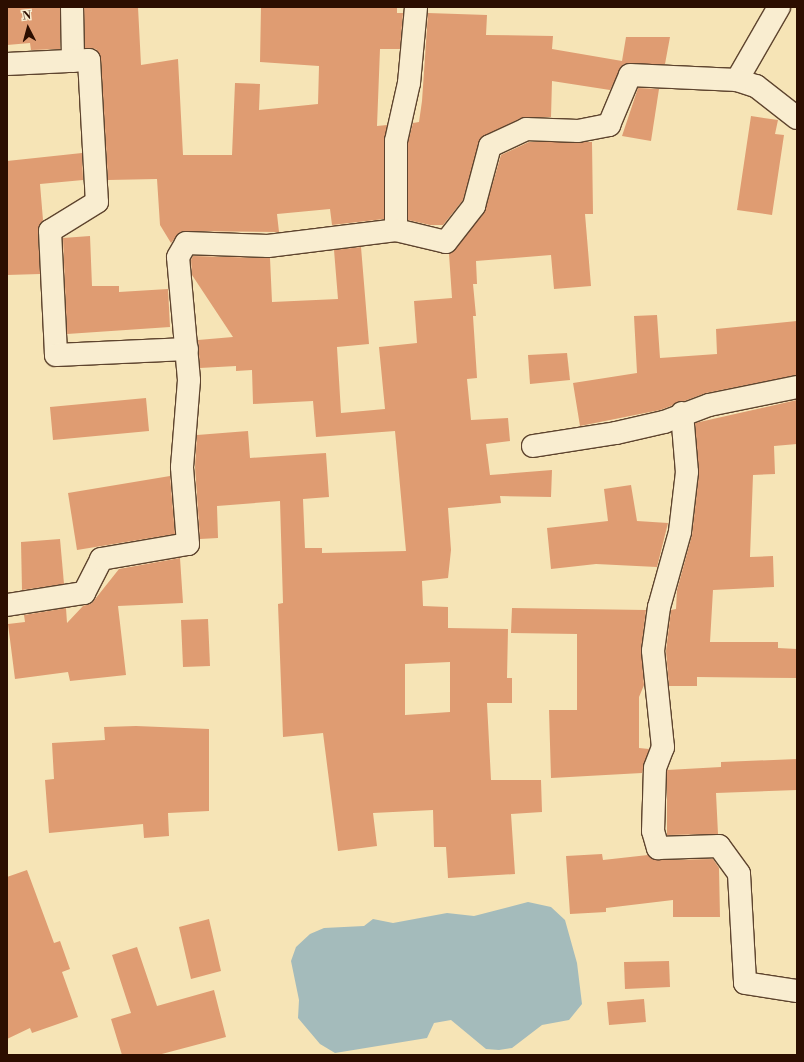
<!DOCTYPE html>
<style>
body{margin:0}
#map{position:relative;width:804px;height:1062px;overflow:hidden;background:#f6e4b6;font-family:"Libre Bodoni",serif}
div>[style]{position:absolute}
.water>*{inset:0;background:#a4bbbb}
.building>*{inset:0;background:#df9c72}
.roads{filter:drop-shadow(1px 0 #5e442e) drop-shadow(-1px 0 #5e442e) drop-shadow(0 1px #5e442e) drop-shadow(0 -1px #5e442e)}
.minor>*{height:22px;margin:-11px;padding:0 11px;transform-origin:11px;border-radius:11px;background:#f9edd0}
span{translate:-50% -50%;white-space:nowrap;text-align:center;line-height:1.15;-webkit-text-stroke:3px #f9edd0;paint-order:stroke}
.frame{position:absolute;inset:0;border:8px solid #2c0e00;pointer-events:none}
.north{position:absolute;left:8px;top:8px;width:40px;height:40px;-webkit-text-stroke:3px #f9edd0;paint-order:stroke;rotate:354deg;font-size:11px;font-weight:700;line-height:16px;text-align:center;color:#2c0e00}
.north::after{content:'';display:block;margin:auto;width:14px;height:18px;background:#2c0e00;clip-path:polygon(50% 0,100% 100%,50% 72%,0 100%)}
</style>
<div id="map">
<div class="water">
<i style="clip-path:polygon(528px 902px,551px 907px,565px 920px,577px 963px,582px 1004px,569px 1020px,542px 1025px,512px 1048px,499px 1050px,486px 1049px,451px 1020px,434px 1023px,427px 1038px,335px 1053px,320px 1044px,298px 1018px,299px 1000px,291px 961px,296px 947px,310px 934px,324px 928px,364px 926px,373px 919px,393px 923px,447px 913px,474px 916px)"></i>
</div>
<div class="building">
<i style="clip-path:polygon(7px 7px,60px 7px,60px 49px,31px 50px,30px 43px,7px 45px)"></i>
<i style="clip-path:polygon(84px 7px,138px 7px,141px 65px,178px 59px,183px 155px,232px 155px,235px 83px,260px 84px,259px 110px,318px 104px,319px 66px,260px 62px,261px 7px,397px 7px,397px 13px,403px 13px,400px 49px,380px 49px,377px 126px,387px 125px,384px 219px,332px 225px,330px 209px,277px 214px,279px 232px,186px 231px,180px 232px,171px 243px,160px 225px,157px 179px,108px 180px,101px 59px,96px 49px,85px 48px)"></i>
<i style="clip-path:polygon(428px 13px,487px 15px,486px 35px,553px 36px,552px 49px,622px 61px,626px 37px,670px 37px,665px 64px,624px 64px,610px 90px,552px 81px,551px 117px,521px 118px,481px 138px,463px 200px,443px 225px,430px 225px,408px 220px,408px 142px,413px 123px,419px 122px,422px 101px)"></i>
<i style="clip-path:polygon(638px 88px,659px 89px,651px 141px,622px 136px)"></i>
<i style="clip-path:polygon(751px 116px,778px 120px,775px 134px,784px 135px,772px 215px,737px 210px)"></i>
<i style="clip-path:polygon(evenodd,529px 142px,592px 142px,593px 214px,585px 214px,591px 286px,554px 289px,551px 255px,476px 261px,477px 284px,473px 284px,476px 316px,473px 316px,477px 378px,467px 379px,471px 420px,508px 418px,510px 441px,486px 444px,490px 475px,552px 470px,551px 497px,500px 496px,501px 503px,448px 508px,451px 550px,448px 578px,422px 581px,423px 606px,448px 607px,448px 628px,508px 629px,507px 678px,512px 678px,512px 703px,487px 703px,491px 780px,541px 780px,542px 812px,511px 814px,515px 874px,448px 878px,446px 847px,434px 847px,433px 810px,373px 813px,377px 846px,338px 851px,323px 733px,283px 737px,278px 604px,283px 603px,280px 501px,217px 506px,218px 538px,200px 539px,195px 467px,197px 435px,248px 431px,250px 458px,326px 453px,329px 497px,303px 499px,305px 548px,322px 548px,322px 553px,406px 551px,395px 431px,316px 437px,313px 401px,253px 404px,252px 370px,236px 371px,236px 366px,200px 368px,198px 340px,233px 337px,192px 275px,191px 260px,193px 256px,270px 258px,272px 302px,338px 299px,334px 250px,361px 247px,369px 344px,337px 347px,341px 413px,385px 409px,379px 347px,417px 343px,414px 301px,452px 298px,449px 254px,484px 213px,501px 155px,529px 142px,450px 662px,450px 712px,405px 715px,405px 664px,450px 662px)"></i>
<i style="clip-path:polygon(82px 153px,83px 180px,40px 184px,43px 220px,38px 232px,40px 274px,7px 275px,7px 161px)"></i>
<i style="clip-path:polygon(90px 236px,92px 286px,119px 286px,119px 292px,168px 289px,170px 327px,67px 334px,63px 238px)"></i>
<i style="clip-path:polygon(657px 315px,660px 358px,717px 354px,716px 329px,797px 321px,797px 375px,706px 393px,660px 410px,580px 426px,573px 383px,637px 373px,634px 316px)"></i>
<i style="clip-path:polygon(567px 353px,570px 380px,530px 384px,528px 355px)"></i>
<i style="clip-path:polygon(146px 398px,149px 431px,53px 440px,50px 407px)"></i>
<i style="clip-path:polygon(797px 400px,797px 444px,774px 446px,775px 474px,753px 475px,750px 557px,773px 556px,774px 587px,713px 590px,710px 642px,778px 642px,778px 648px,797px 649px,797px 678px,697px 677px,697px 686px,669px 686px,666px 651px,671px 610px,676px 609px,677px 590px,692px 535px,699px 473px,695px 423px)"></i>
<i style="clip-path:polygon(170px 476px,175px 534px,77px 550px,68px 493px)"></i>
<i style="clip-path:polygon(631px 485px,637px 521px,668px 523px,657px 567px,596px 564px,551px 569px,547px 528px,608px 521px,604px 489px)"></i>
<i style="clip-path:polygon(60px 539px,64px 584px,22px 590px,21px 542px)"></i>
<i style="clip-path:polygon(180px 558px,183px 603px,118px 606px,126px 675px,70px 681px,68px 672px,15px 679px,8px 624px,25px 622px,24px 615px,66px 608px,67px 623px,83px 606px,92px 603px,119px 569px)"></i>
<i style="clip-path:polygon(512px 608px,646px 610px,641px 649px,644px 685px,639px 697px,639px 748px,649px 749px,642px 773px,551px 778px,549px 710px,577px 710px,577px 634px,511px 633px)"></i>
<i style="clip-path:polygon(208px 619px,210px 666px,183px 667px,181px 620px)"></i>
<i style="clip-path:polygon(136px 726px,209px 729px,209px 811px,168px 813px,169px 836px,144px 838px,143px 824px,49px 833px,45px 780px,54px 779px,52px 743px,105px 740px,104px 727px)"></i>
<i style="clip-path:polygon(797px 759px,797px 790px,716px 793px,718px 834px,667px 835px,667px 770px,721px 767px,721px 762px)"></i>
<i style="clip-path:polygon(602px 854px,603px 860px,648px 855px,658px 860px,713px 859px,719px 868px,720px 917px,673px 917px,673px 900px,606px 908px,606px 912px,570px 914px,566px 856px)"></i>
<i style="clip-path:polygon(27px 870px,54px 943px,60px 941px,70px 969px,62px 972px,78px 1017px,32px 1033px,30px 1028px,7px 1039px,7px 877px)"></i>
<i style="clip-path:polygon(209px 919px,221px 971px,191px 979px,179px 927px)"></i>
<i style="clip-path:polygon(137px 947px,157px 1006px,214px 990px,226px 1037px,158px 1055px,122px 1055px,111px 1019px,131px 1013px,112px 955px)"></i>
<i style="clip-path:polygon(669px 961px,670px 987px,625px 989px,624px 962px)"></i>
<i style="clip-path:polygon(644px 999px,646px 1022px,609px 1025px,607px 1002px)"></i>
</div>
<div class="roads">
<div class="minor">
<i style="left:72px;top:7px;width:54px;rotate:88.9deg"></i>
<i style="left:7px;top:64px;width:82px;rotate:-2.8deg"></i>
<i style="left:89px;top:60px;width:142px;rotate:86.8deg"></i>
<i style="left:97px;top:202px;width:55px;rotate:148.3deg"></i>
<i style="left:50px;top:231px;width:124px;rotate:87.2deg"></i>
<i style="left:56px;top:355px;width:131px;rotate:-2.6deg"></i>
<i style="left:737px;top:80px;width:84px;rotate:-60.1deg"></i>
<i style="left:396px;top:230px;width:89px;rotate:-90deg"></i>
<i style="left:396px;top:141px;width:59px;rotate:-77.4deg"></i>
<i style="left:409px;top:83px;width:76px;rotate:-84.7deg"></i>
<i style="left:682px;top:413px;width:59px;rotate:85.2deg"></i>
<i style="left:687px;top:472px;width:60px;rotate:96.7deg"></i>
<i style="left:680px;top:532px;width:78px;rotate:105.6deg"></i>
<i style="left:659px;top:607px;width:44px;rotate:97.8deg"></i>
<i style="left:653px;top:651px;width:97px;rotate:84.1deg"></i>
<i style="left:663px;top:747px;width:22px;rotate:111deg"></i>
<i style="left:655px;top:768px;width:63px;rotate:91.8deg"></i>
<i style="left:653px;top:831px;width:18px;rotate:74deg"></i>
<i style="left:658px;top:848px;width:61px;rotate:-1.9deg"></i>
<i style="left:719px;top:846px;width:34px;rotate:54deg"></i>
<i style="left:739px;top:874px;width:109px;rotate:86.8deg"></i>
<i style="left:745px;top:983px;width:53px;rotate:8.7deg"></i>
<i style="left:533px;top:446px;width:84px;rotate:-8.9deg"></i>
<i style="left:616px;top:433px;width:49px;rotate:-12.9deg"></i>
<i style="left:664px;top:422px;width:48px;rotate:-20.7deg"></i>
<i style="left:709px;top:405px;width:90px;rotate:-11.6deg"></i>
<i style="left:7px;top:605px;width:78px;rotate:-8.9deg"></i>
<i style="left:84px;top:593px;width:38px;rotate:-63deg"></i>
<i style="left:101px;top:559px;width:88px;rotate:-9.8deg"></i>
<i style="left:188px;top:544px;width:77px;rotate:-94.5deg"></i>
<i style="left:182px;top:467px;width:87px;rotate:-85.4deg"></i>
<i style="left:189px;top:380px;width:123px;rotate:-95.1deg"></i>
<i style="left:178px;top:257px;width:16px;rotate:-60deg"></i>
<i style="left:186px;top:243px;width:82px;rotate:2.1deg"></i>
<i style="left:268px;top:246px;width:129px;rotate:-7.1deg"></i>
<i style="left:396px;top:230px;width:51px;rotate:13.5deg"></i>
<i style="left:446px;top:242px;width:46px;rotate:-52.1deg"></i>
<i style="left:474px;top:206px;width:62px;rotate:-75.1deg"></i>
<i style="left:490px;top:146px;width:40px;rotate:-25deg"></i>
<i style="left:526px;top:129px;width:52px;rotate:2.2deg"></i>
<i style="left:578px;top:131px;width:32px;rotate:-11deg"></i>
<i style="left:609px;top:125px;width:54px;rotate:-67.2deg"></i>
<i style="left:630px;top:75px;width:107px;rotate:2.7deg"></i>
<i style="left:737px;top:80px;width:20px;rotate:18deg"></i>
<i style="left:756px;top:86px;width:52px;rotate:38deg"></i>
</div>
</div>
<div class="frame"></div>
<div class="north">N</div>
</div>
